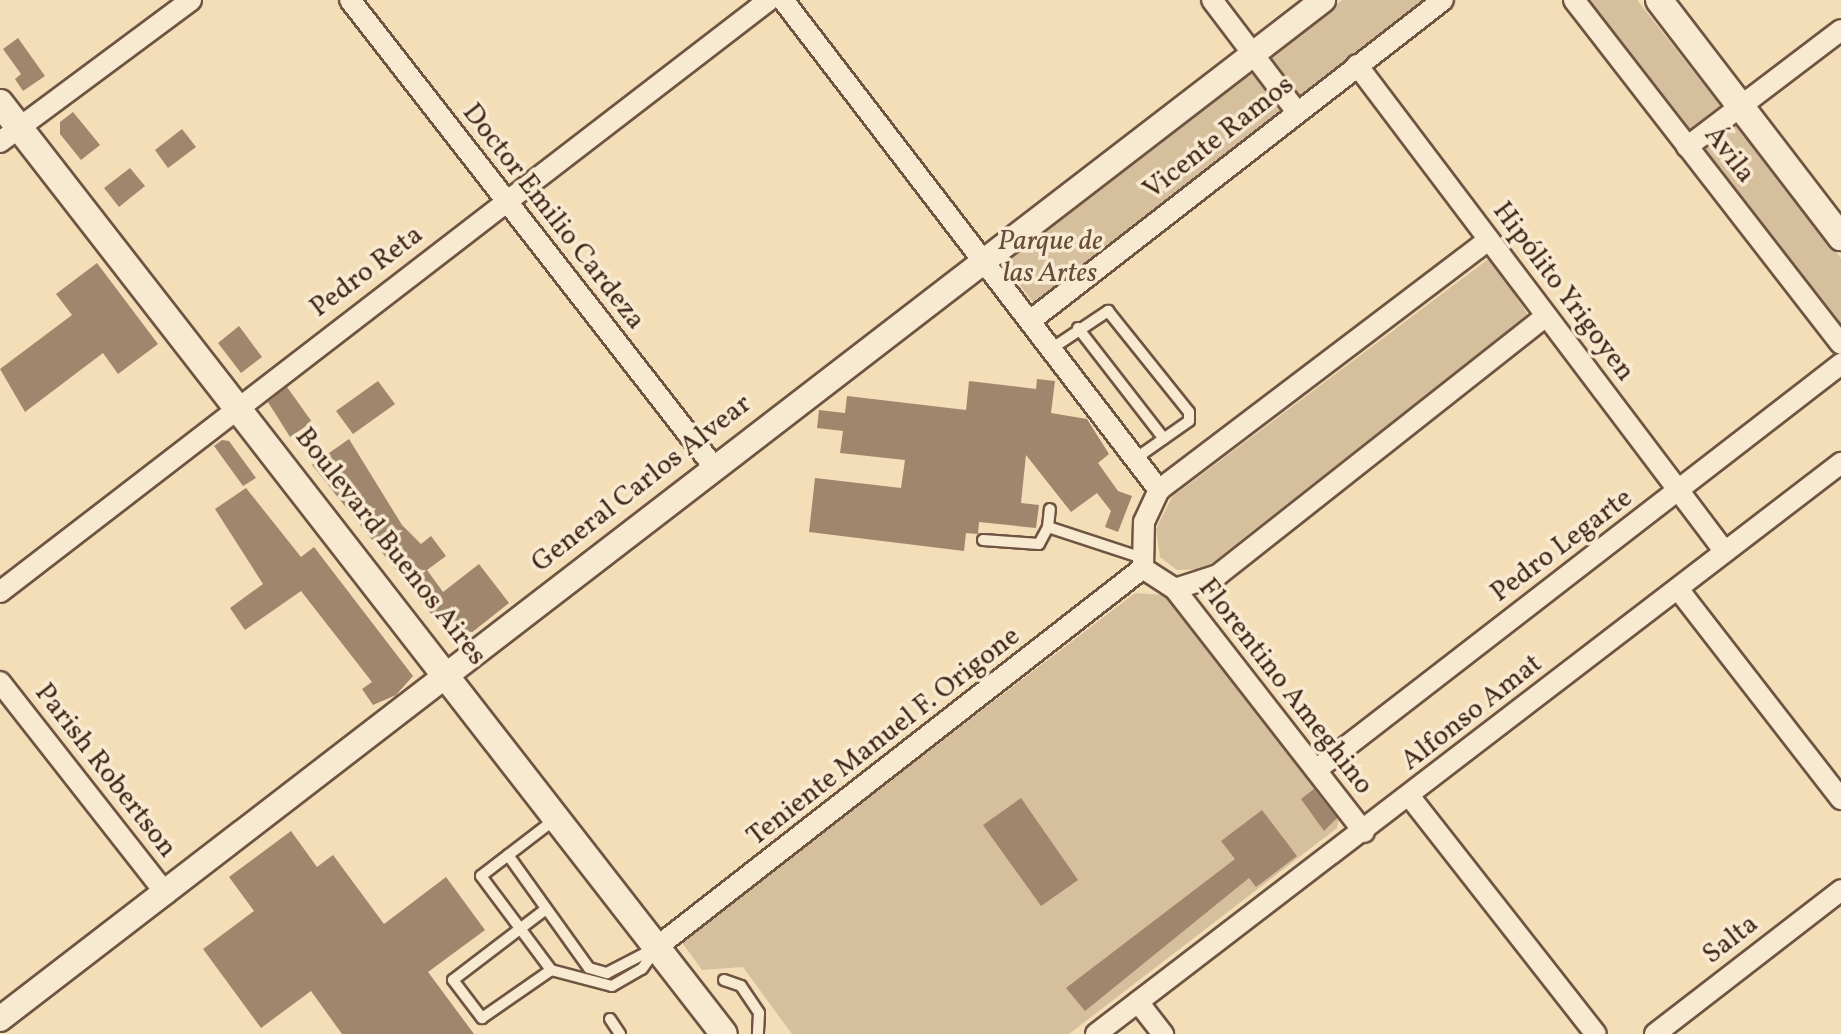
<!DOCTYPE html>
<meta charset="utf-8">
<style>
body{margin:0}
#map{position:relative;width:1841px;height:1034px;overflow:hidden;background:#f4deb8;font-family:Vollkorn,serif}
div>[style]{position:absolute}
.green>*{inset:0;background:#d6bf9d}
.building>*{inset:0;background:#9f866c}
.roads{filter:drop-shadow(2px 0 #6f5442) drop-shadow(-2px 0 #6f5442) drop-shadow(0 2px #6f5442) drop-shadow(0 -2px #6f5442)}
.service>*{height:10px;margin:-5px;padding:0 5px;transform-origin:5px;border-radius:5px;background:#f8ead1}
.minor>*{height:20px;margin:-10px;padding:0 10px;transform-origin:10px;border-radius:10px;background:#f8ead1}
.tertiary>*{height:24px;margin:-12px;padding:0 12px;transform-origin:12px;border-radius:12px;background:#f8ead1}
.secondary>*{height:26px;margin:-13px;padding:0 13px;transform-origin:13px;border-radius:13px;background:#f8ead1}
span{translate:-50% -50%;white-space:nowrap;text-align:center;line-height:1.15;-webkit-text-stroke:7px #f8ead1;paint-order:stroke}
.street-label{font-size:28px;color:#43261a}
.park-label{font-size:28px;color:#684c3b;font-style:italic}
</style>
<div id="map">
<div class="green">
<i style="clip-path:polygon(1342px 0,1431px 0,1036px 306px,1000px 259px)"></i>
<i style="clip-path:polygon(1580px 0,1637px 0,1841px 258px,1841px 332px)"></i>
<i style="clip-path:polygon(1491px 257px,1528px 315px,1204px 569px,1177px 570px,1160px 557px,1156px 529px,1172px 497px)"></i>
<i style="clip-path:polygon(1135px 593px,1166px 595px,1340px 814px,1337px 828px,1069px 1034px,792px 1034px,743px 967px,702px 970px,681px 941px)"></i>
</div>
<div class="building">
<i style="clip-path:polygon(18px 38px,45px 76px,23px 91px,15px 79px,21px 74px,3px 49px)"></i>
<i style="clip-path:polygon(73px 112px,100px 145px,81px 160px,60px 134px,60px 122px)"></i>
<i style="clip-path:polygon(182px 129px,196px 147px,168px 168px,155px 150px)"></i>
<i style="clip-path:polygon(130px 168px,145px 186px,119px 207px,104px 188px)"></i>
<i style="clip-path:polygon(97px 263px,158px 344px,118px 374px,103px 353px,25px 412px,0 369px,72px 315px,56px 294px)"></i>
<i style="clip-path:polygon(239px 326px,262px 357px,241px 373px,218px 343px)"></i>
<i style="clip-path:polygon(1037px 379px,1055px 381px,1051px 413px,1087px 419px,1109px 454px,1098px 463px,1118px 491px,1132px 496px,1118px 532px,1105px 527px,1111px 511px,1097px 493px,1071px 512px,1026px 455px,1021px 503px,1039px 505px,1036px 528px,979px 522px,978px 534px,966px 533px,964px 551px,809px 532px,815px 478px,901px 488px,905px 460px,840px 453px,843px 431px,817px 428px,819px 410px,845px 413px,847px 396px,966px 410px,969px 381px,1036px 389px)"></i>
<i style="clip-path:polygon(378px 381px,395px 404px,353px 434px,336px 411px)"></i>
<i style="clip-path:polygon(287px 387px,312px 422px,290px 437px,268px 402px)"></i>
<i style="clip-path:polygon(349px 439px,402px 525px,421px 544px,431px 536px,446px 556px,427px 570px,443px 592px,479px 564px,509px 603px,456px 645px,312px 465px)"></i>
<i style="clip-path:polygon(222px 440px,229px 441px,256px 478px,243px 486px,214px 446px)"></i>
<i style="clip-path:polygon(246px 488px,301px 557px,314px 547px,413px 676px,396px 695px,373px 705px,362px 689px,372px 682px,301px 591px,245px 630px,230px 608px,263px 584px,215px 509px)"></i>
<i style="clip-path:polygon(1314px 789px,1337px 818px,1324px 831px,1301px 799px)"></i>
<i style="clip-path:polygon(1021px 798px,1078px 880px,1041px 906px,983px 825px)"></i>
<i style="clip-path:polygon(1262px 810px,1297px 856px,1256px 887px,1249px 878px,1085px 1011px,1066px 988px,1235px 859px,1221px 841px)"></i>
<i style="clip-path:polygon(291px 831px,317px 867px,333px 855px,384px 924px,446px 877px,485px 930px,428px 972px,474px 1034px,342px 1034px,311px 991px,261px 1028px,203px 949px,254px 911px,229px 877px)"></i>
</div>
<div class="roads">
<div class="service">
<i style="left:1078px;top:328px;width:140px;rotate:52.2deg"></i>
<i style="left:1051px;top:349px;width:69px;rotate:-33.7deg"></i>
<i style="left:1108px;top:311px;width:129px;rotate:51.3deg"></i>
<i style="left:1189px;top:412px;width:9px;rotate:90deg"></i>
<i style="left:1189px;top:421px;width:66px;rotate:144.9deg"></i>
<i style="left:1048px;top:527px;width:18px;rotate:-84deg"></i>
<i style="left:983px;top:540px;width:56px;rotate:4.1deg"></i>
<i style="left:1039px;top:544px;width:19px;rotate:-62deg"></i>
<i style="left:1048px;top:527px;width:97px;rotate:18.1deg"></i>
<i style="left:554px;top:820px;width:92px;rotate:142.5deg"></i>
<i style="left:481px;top:876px;width:117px;rotate:53.3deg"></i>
<i style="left:551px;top:970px;width:63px;rotate:14.7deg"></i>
<i style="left:612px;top:986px;width:34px;rotate:-30deg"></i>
<i style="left:642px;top:969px;width:24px;rotate:-55deg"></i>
<i style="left:508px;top:855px;width:139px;rotate:54.4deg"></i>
<i style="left:589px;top:968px;width:19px;rotate:16deg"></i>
<i style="left:607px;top:973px;width:54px;rotate:-27.5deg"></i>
<i style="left:546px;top:909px;width:117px;rotate:142.6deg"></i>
<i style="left:453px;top:980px;width:48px;rotate:52.7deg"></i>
<i style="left:482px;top:1018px;width:84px;rotate:-34.8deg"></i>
<i style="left:724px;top:980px;width:18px;rotate:19deg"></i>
<i style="left:741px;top:986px;width:32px;rotate:56deg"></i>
<i style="left:759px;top:1013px;width:21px;rotate:93deg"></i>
<i style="left:610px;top:1019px;width:18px;rotate:56deg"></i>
</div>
<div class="minor">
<i style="left:350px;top:0;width:592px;rotate:52.07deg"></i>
<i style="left:783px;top:0;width:618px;rotate:52.5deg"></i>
<i style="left:1212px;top:0;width:141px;rotate:52.8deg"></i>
<i style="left:1574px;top:0;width:435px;rotate:52.2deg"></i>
<i style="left:1357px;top:65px;width:610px;rotate:52.92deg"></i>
<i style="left:0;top:142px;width:238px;rotate:-36.6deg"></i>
<i style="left:1687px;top:147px;width:193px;rotate:-37.2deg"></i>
<i style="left:1030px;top:321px;width:523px;rotate:-37.86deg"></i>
<i style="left:1175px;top:589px;width:45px;rotate:-18deg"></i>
<i style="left:1218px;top:575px;width:418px;rotate:-38.3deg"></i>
<i style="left:1678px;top:589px;width:266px;rotate:52.2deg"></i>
<i style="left:0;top:592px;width:970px;rotate:-37.59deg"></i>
<i style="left:0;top:682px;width:269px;rotate:51.9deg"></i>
<i style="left:1316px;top:770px;width:664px;rotate:-37.72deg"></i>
<i style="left:1410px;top:797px;width:301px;rotate:51.9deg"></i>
<i style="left:1364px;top:832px;width:308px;rotate:-127.9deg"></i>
<i style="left:1175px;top:589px;width:38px;rotate:-147deg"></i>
<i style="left:1143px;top:568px;width:46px;rotate:-88.8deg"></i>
<i style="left:1144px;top:522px;width:35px;rotate:-65deg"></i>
<i style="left:1159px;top:490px;width:413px;rotate:-37.2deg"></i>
<i style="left:657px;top:947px;width:616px;rotate:-37.95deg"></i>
<i style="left:1138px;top:1002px;width:41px;rotate:52deg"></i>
<i style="left:1096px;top:1034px;width:939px;rotate:-37.47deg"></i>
<i style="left:1655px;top:1034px;width:235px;rotate:-37.7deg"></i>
</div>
<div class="tertiary">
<i style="left:0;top:1019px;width:1670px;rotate:-37.6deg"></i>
</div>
<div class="secondary">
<i style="left:1659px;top:0;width:299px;rotate:52.5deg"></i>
<i style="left:0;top:103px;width:1179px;rotate:52.13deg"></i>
</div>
</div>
<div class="street-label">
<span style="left:1219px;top:138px;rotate:-38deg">Vicente Ramos</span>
<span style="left:1729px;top:155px;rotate:52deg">Ávila</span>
<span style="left:553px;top:217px;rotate:52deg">Doctor Emilio Cardeza</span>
<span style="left:367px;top:272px;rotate:-37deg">Pedro Reta</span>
<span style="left:1563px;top:292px;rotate:53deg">Hipólito Yrigoyen</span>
<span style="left:642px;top:484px;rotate:-38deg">General Carlos Alvear</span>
<span style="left:1562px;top:546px;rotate:-37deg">Pedro Legarte</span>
<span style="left:390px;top:547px;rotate:52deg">Boulevard Buenos Aires</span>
<span style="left:1285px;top:687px;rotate:52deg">Florentino Ameghino</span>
<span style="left:1472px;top:713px;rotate:-38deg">Alfonso Amat</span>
<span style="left:884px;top:737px;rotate:-38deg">Teniente Manuel F. Origone</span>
<span style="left:105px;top:771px;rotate:52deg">Parish Robertson</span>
<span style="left:1731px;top:940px;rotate:-38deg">Salta</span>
</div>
<div class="park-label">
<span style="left:1050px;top:258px">Parque de<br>las Artes</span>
</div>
</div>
